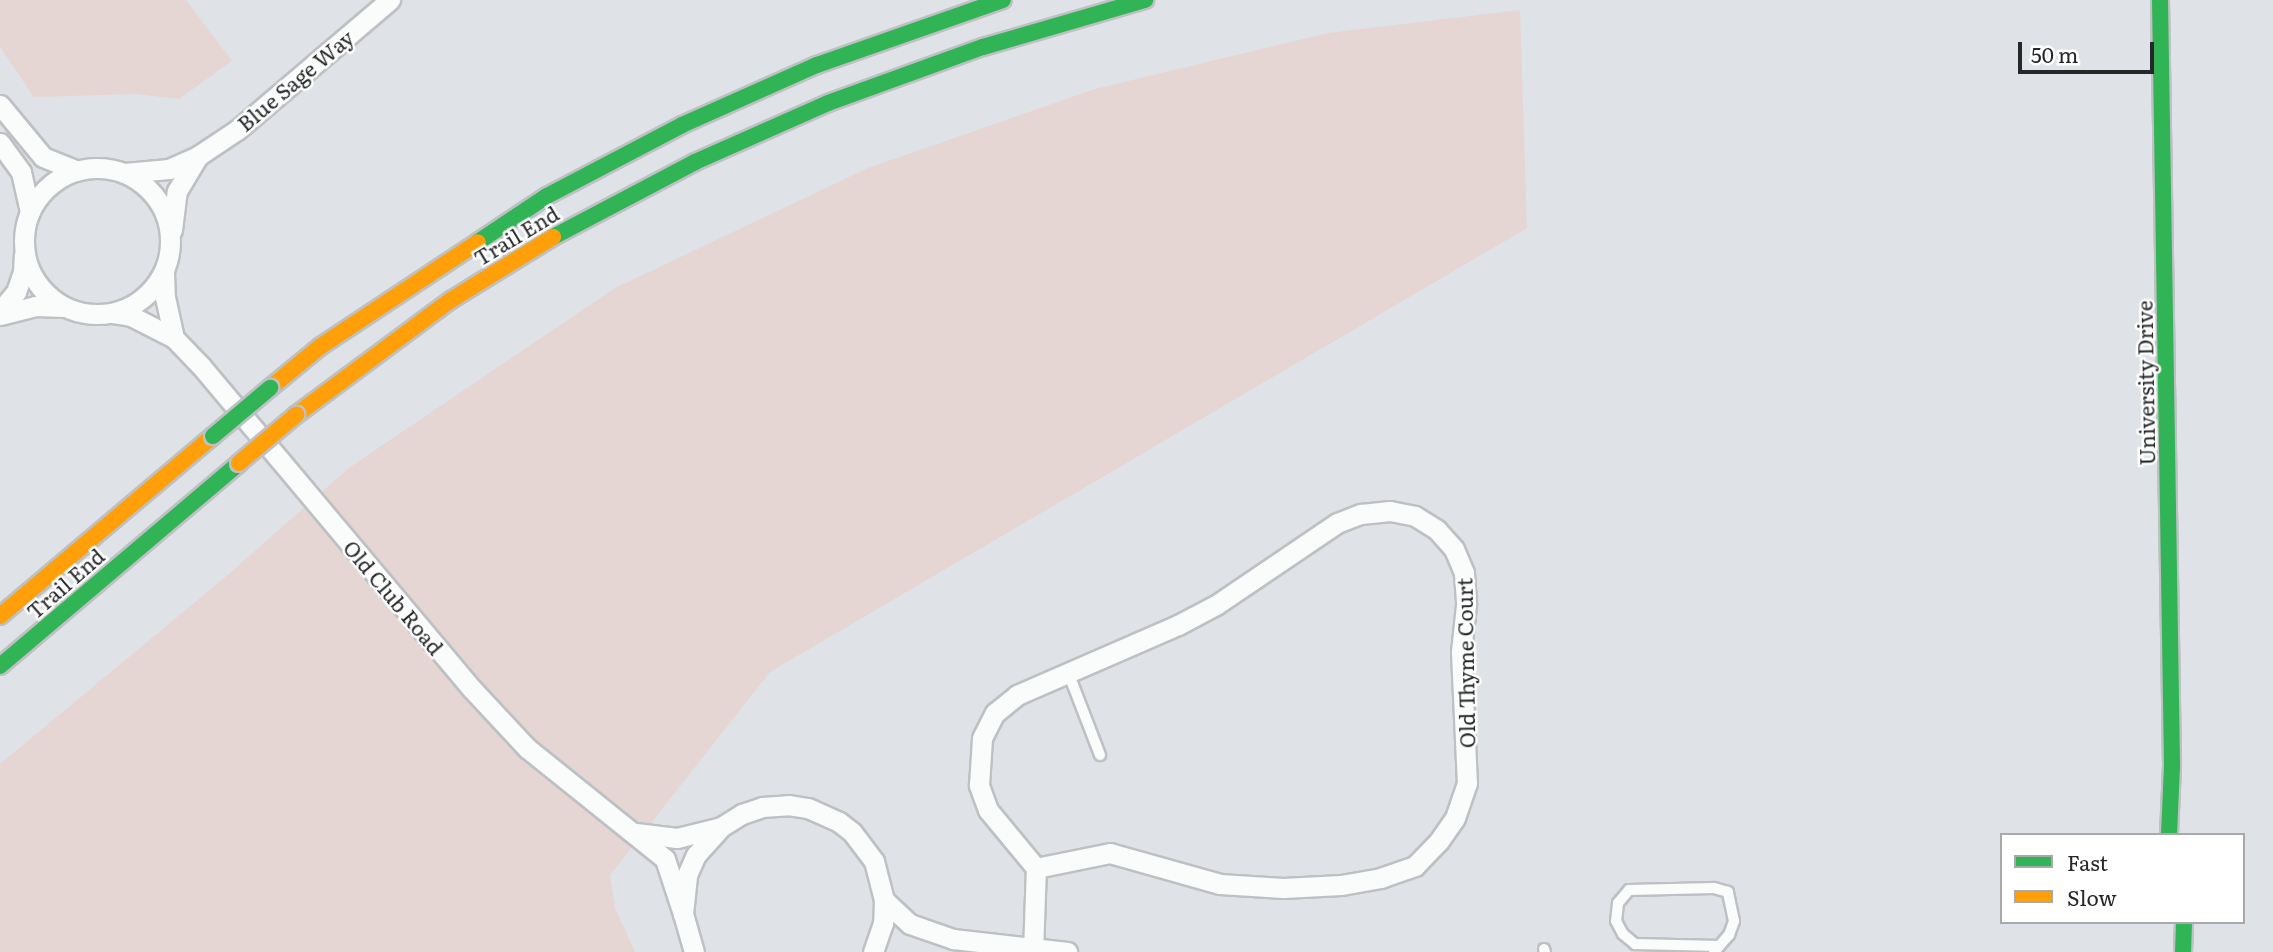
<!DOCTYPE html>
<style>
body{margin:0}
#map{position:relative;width:2273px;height:952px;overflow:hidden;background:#dfe2e6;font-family:Literata,serif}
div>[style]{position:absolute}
.green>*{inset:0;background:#e5d6d4}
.roads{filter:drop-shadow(2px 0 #bec0c3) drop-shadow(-2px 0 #bec0c3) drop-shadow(0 2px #bec0c3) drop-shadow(0 -2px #bec0c3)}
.lane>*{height:10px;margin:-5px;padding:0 5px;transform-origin:5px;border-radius:5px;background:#fafbfb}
.street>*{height:19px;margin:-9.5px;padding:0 9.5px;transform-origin:9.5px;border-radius:9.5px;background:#fafbfb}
.street>.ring{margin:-9.5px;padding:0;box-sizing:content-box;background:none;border:19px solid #fafbfb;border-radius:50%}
.fast>*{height:16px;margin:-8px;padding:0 8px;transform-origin:8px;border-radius:8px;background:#30b455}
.slow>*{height:16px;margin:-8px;padding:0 8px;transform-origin:8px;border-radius:8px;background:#ff9f0a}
.bridges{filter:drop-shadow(2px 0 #bec0c3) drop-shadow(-2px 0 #bec0c3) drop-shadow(0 2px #bec0c3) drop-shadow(0 -2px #bec0c3)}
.fast-bridge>*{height:16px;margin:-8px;padding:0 8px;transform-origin:8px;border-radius:8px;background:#30b455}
.slow-bridge>*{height:16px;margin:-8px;padding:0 8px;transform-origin:8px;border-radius:8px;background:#ff9f0a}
span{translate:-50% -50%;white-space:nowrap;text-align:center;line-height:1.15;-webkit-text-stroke:5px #fff;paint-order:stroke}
.street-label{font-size:21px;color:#252729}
.legend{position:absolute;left:2000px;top:833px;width:245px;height:91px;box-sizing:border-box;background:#fff;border:2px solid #a8a9a9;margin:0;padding:9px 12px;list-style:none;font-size:21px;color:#252729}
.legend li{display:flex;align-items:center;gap:14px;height:35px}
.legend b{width:35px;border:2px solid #a8a9a9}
.scale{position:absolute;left:2018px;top:42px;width:136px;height:32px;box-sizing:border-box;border:4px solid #252729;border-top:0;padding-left:9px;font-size:21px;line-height:24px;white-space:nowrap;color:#252729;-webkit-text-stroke:5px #fff;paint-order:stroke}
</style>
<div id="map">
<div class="green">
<i style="clip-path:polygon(0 0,186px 0,232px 61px,179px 99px,135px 94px,34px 97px,0 47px)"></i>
<i style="clip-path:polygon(1520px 10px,1527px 228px,770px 672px,610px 875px,615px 908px,635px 952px,0 952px,0 764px,230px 573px,350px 467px,615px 288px,868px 168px,1095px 89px,1328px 33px)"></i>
</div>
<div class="roads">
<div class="lane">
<i style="left:1068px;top:672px;width:89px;rotate:68.9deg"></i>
<i style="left:1544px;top:949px;width:3px;rotate:72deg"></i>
<i style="left:1714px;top:952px;width:23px;rotate:-49deg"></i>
<i style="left:1729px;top:935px;width:15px;rotate:-70deg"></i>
<i style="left:1734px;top:921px;width:30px;rotate:-102deg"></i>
<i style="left:1728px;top:892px;width:15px;rotate:-164deg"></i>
<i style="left:1714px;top:888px;width:85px;rotate:178.7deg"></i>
<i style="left:1629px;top:890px;width:17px;rotate:130deg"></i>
<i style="left:1618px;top:903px;width:18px;rotate:96deg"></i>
<i style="left:1616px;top:921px;width:15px;rotate:62deg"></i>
<i style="left:1623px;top:934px;width:16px;rotate:40deg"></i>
<i style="left:1635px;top:944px;width:84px;rotate:1.4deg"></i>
</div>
<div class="street">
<i style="left:0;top:105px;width:67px;rotate:50.4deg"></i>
<i style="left:43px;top:157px;width:37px;rotate:22deg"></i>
<i style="left:0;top:143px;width:36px;rotate:54deg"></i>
<i style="left:21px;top:172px;width:41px;rotate:77.3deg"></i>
<i class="ring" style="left:24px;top:168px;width:127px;height:127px"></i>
<i style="left:124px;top:173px;width:45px;rotate:-5.1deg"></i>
<i style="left:169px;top:169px;width:32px;rotate:-24deg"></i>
<i style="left:198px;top:156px;width:47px;rotate:-33.7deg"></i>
<i style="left:237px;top:130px;width:201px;rotate:-40.4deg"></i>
<i style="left:172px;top:230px;width:39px;rotate:-83deg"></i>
<i style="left:177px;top:191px;width:41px;rotate:-59deg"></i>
<i style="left:164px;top:272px;width:25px;rotate:88deg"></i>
<i style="left:165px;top:297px;width:42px;rotate:77.6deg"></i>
<i style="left:0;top:311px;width:25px;rotate:-50deg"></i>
<i style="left:16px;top:292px;width:21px;rotate:-71deg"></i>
<i style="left:23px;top:272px;width:18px;rotate:-87deg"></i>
<i style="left:113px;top:313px;width:18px;rotate:9deg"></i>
<i style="left:131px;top:316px;width:48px;rotate:27.1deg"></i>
<i style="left:174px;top:338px;width:39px;rotate:46deg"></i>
<i style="left:201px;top:366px;width:422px;rotate:50deg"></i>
<i style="left:472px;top:689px;width:81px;rotate:47deg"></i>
<i style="left:527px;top:748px;width:177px;rotate:38.8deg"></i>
<i style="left:665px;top:859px;width:58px;rotate:71.9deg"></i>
<i style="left:0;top:315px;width:36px;rotate:-14deg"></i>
<i style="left:35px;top:306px;width:29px;rotate:2deg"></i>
<i style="left:636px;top:833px;width:41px;rotate:7deg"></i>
<i style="left:677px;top:838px;width:45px;rotate:-14deg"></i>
<i style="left:884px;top:900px;width:35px;rotate:43deg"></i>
<i style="left:910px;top:924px;width:46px;rotate:19.2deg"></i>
<i style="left:953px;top:939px;width:115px;rotate:6.5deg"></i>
<i style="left:694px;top:952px;width:40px;rotate:-106deg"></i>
<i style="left:683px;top:914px;width:39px;rotate:-84deg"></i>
<i style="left:687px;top:875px;width:22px;rotate:-66deg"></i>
<i style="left:696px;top:855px;width:38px;rotate:-48deg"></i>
<i style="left:721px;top:827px;width:25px;rotate:-32deg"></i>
<i style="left:742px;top:814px;width:21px;rotate:-19deg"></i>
<i style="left:762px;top:807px;width:26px;rotate:-4deg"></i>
<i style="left:788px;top:805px;width:20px;rotate:9deg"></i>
<i style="left:808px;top:808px;width:34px;rotate:24deg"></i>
<i style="left:839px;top:822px;width:16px;rotate:38deg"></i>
<i style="left:852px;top:832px;width:36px;rotate:53deg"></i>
<i style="left:874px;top:861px;width:40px;rotate:75.6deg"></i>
<i style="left:884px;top:900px;width:23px;rotate:92deg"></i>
<i style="left:883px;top:923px;width:31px;rotate:109deg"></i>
<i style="left:1033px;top:952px;width:84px;rotate:-88deg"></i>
<i style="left:1036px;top:868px;width:75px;rotate:-129.6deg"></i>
<i style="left:988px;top:810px;width:27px;rotate:-110deg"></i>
<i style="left:979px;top:785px;width:47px;rotate:-86.3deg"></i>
<i style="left:982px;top:738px;width:28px;rotate:-63deg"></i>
<i style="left:995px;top:713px;width:28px;rotate:-39deg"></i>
<i style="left:1017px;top:695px;width:176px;rotate:-23.5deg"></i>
<i style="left:1178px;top:625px;width:43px;rotate:-27.8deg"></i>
<i style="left:1216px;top:605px;width:146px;rotate:-34.1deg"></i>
<i style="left:1337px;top:523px;width:26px;rotate:-21deg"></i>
<i style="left:1361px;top:514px;width:29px;rotate:-6deg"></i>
<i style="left:1390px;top:511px;width:25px;rotate:11deg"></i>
<i style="left:1415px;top:516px;width:26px;rotate:32deg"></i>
<i style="left:1437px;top:530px;width:25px;rotate:48deg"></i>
<i style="left:1454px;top:549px;width:26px;rotate:67deg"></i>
<i style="left:1464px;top:573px;width:32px;rotate:86deg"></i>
<i style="left:1466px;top:605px;width:47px;rotate:96.1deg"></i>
<i style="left:1461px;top:652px;width:131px;rotate:87.4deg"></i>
<i style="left:1467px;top:783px;width:37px;rotate:109deg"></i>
<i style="left:1455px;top:818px;width:28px;rotate:125deg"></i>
<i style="left:1439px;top:841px;width:35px;rotate:134deg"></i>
<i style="left:1415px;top:866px;width:36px;rotate:161deg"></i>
<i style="left:1381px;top:878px;width:41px;rotate:170.1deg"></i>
<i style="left:1341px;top:885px;width:58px;rotate:177deg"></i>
<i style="left:1283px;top:888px;width:63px;rotate:-176.4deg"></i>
<i style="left:1220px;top:884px;width:114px;rotate:-164.3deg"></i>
<i style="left:1110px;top:853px;width:76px;rotate:168.5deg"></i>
</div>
<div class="fast">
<i style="left:2160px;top:0;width:766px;rotate:89.1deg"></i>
<i style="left:2172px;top:766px;width:69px;rotate:92.5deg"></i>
<i style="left:553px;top:237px;width:161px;rotate:-27.8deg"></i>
<i style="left:695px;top:162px;width:145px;rotate:-23.9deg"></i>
<i style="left:828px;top:103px;width:165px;rotate:-19.9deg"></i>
<i style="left:983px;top:47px;width:169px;rotate:-16.2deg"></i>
<i style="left:478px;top:242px;width:83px;rotate:-33.7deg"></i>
<i style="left:547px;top:196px;width:153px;rotate:-27.7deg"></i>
<i style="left:682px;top:125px;width:148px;rotate:-24deg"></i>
<i style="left:817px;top:65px;width:197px;rotate:-19.3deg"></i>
<i style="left:0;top:666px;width:314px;rotate:-40.3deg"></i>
<i style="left:2183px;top:952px;width:30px;rotate:-88deg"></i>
</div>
<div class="slow">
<i style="left:270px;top:388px;width:66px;rotate:-39.5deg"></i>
<i style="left:321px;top:346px;width:188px;rotate:-33.5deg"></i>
<i style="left:296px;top:415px;width:193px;rotate:-36.6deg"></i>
<i style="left:451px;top:300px;width:120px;rotate:-31.7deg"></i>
<i style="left:0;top:616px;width:279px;rotate:-40.2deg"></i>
</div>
</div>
<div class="bridges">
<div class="fast-bridge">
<i style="left:213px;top:436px;width:75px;rotate:-40.1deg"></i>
</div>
<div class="slow-bridge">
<i style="left:239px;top:463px;width:75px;rotate:-40.1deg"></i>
</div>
</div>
<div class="street-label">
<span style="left:295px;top:80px;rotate:-40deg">Blue Sage Way</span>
<span style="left:516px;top:235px;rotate:-31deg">Trail End</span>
<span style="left:2145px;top:383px;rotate:-91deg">University Drive</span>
<span style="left:65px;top:583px;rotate:-41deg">Trail End</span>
<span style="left:394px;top:597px;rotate:50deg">Old Club Road</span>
<span style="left:1465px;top:663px;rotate:-91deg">Old Thyme Court</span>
</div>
<ul class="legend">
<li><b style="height:9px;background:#30b455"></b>Fast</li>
<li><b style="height:9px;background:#ff9f0a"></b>Slow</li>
</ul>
<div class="scale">50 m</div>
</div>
